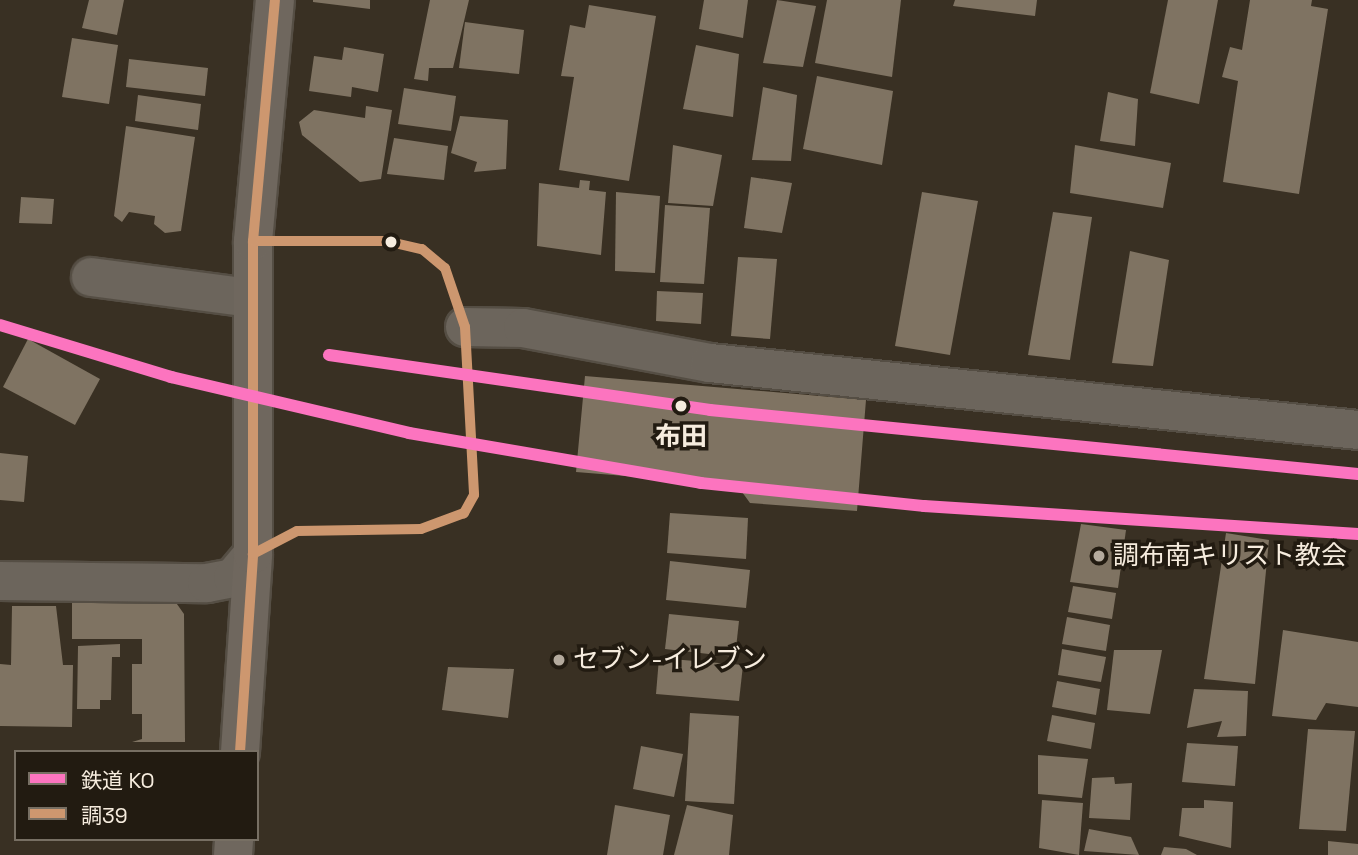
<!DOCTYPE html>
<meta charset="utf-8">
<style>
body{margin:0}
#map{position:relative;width:1358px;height:855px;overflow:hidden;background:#393023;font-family:"Space Grotesk","Noto Sans JP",sans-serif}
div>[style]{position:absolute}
.building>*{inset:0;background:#7f7362}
.roads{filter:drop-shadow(2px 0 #554e44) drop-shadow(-2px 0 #554e44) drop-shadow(0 2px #554e44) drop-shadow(0 -2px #554e44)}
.street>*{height:38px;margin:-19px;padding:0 19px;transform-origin:19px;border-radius:19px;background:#6c655c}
.secondary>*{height:38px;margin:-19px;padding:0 19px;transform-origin:19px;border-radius:19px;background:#6f675e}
.bus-1>*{height:10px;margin:-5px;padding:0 5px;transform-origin:5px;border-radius:5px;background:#cd976f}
.rail-1>*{height:12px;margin:-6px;padding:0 6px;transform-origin:6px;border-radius:6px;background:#fc74bf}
.dots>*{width:19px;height:19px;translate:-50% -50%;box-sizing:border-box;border:4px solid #221b11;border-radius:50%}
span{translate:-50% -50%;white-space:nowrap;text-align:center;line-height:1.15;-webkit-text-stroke:7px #221b11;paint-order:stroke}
.stop-label{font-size:26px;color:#f6ecde;font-weight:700}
.poi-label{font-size:26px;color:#f6ecde}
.left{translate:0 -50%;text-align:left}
.legend{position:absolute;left:14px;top:750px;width:245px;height:91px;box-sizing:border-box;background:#221b11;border:2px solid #776f63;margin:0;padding:9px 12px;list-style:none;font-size:21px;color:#f6ecde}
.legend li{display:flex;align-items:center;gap:14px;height:35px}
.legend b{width:35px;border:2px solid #776f63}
</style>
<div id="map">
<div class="building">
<i style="clip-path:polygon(89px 0,124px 0,117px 35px,82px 28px)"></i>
<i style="clip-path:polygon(313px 0,370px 0,370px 9px,313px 2px)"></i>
<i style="clip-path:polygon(430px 0,469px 0,453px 68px,429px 68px,428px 81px,414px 79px)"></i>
<i style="clip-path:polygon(704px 0,748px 0,743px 38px,699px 29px)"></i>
<i style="clip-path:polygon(777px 0,816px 6px,803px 67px,763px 63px)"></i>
<i style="clip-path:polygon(827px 0,901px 0,892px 77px,815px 63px)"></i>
<i style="clip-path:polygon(955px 0,1037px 0,1035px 16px,953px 6px)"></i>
<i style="clip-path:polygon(1168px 0,1218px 0,1199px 104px,1150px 93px)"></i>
<i style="clip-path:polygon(1250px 0,1312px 0,1311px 6px,1328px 9px,1299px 194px,1223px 182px,1238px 81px,1222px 77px,1230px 47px,1242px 50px)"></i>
<i style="clip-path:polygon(589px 5px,656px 16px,629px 181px,559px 170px,574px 77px,561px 76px,570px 25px,585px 28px)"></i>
<i style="clip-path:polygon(465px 22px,524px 30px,519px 74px,459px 68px)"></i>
<i style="clip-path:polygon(72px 38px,118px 45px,109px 104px,62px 97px)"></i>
<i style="clip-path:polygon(696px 45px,739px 54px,733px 117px,683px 109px)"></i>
<i style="clip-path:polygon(344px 47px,384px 54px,378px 92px,352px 87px,351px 97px,309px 91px,314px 56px,342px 60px)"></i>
<i style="clip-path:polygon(129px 59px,208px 68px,205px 96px,126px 87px)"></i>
<i style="clip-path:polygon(817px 76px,893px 91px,882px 165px,803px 149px)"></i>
<i style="clip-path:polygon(763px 87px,797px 95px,791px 161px,752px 160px)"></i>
<i style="clip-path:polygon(404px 88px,456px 96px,451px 131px,398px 124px)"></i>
<i style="clip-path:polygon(1108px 92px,1138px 99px,1135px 146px,1100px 141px)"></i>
<i style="clip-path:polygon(138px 95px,201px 104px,198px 130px,135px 121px)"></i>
<i style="clip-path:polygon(366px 106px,392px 110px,381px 179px,360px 182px,302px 135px,299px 122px,314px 110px,365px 118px)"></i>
<i style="clip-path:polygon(460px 116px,508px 120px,506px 169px,474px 172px,477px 162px,451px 153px)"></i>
<i style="clip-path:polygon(126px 126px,195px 137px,181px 231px,165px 233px,154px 224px,155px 216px,129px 212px,122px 222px,114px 216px)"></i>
<i style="clip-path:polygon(394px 138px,448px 146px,444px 180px,387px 174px)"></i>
<i style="clip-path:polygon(673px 145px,722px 155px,713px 206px,668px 203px)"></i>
<i style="clip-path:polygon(1075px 145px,1171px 163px,1163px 208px,1070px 193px)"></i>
<i style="clip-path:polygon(751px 177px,792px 183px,782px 233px,744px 228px)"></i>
<i style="clip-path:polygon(580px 180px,590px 181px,589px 190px,606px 192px,601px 255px,537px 246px,539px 183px,579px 188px)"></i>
<i style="clip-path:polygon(616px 192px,660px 196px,655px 273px,615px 271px)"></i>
<i style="clip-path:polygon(922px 192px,978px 201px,950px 355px,895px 346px)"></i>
<i style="clip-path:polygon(21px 197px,54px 199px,52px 224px,19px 223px)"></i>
<i style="clip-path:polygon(665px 205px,710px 208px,704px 284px,660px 282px)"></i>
<i style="clip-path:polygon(1053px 212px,1092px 217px,1070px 360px,1028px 355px)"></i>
<i style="clip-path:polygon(1130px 251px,1169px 260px,1153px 366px,1112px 363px)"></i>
<i style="clip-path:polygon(738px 257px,777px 259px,770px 339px,731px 336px)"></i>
<i style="clip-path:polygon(657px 291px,703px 293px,701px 324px,656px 321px)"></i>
<i style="clip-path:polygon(28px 339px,100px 379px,75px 425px,3px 387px)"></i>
<i style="clip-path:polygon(585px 376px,866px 400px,857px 511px,750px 503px,737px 485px,576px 472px)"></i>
<i style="clip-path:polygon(0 453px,28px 456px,24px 502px,0 500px)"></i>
<i style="clip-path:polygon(670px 513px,748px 518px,746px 559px,667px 553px)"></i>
<i style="clip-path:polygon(1081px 524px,1126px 530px,1118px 588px,1070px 582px)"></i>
<i style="clip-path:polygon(1226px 533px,1269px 540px,1255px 684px,1204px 679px)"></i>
<i style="clip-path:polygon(670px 561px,750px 570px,746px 608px,666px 600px)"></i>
<i style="clip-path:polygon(1073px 586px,1116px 593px,1112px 619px,1068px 612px)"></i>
<i style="clip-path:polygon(72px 597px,172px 597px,184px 614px,185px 742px,132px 742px,142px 739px,142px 714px,132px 714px,132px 664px,142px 664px,142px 639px,72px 639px)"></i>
<i style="clip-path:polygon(12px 606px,56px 606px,63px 665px,73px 665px,72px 727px,0 726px,0 664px,11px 665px)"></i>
<i style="clip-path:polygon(669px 614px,739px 621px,735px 657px,665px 649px)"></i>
<i style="clip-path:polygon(1067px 617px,1110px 625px,1106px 651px,1062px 644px)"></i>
<i style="clip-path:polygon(1283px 630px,1358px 642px,1358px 707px,1326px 703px,1316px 720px,1272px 716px)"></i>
<i style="clip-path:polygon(120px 644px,120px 657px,112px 657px,111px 700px,100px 700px,100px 709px,77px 709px,78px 646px)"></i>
<i style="clip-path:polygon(1062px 649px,1106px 657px,1101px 682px,1058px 675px)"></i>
<i style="clip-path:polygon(1114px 650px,1162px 650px,1150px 714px,1107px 710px)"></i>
<i style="clip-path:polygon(659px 658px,743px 665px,739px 701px,656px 694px)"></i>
<i style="clip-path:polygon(448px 667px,514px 669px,508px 718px,442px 710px)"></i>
<i style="clip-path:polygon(1057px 681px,1100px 689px,1096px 715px,1052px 707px)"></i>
<i style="clip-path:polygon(1194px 689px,1248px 691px,1246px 736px,1217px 737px,1222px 721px,1187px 728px)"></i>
<i style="clip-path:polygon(690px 713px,739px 716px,734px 804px,685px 801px)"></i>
<i style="clip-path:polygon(1052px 715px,1095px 723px,1091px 749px,1047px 741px)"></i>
<i style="clip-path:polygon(1308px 729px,1355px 731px,1346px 831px,1299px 829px)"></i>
<i style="clip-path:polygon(1187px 743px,1238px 746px,1235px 786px,1182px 782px)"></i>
<i style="clip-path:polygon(641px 746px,683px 754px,674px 797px,633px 789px)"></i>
<i style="clip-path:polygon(1038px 755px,1088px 759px,1082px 798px,1038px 794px)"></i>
<i style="clip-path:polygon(1114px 777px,1115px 784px,1132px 783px,1130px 820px,1089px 818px,1092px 778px)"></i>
<i style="clip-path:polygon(1042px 800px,1083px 803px,1079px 855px,1039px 848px)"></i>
<i style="clip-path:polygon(1204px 800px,1233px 802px,1231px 848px,1179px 836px,1182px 808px,1204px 808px)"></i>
<i style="clip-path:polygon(615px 805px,670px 815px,663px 855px,607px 855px)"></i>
<i style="clip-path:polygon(687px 805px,733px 815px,729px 855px,674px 855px)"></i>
<i style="clip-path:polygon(1089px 829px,1131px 837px,1139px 855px,1084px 851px)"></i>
<i style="clip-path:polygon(1328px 841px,1358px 844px,1358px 855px,1328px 855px)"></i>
<i style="clip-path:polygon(1164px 847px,1186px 849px,1197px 855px,1161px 855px)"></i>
</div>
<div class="roads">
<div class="street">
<i style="left:91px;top:277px;width:161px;rotate:7.5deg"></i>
<i style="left:465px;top:327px;width:58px;rotate:1deg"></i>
<i style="left:523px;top:328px;width:190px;rotate:10.6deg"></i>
<i style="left:710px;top:363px;width:651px;rotate:5.9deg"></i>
<i style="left:0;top:581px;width:207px;rotate:0.6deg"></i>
<i style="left:207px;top:583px;width:26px;rotate:-11deg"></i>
<i style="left:233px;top:578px;width:31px;rotate:-50deg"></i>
</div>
<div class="secondary">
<i style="left:240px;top:752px;width:198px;rotate:-86.2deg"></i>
<i style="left:253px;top:554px;width:313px;rotate:-90deg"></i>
<i style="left:253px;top:241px;width:242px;rotate:-84.8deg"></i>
<i style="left:233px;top:855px;width:16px;rotate:-86deg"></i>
</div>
</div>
<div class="bus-1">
<i style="left:253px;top:241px;width:133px"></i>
<i style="left:386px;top:241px;width:37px;rotate:13deg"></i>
<i style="left:422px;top:249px;width:30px;rotate:40deg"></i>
<i style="left:445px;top:268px;width:62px;rotate:71.3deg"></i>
<i style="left:465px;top:327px;width:168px;rotate:86.9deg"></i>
<i style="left:474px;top:495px;width:21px;rotate:119deg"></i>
<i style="left:464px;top:513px;width:46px;rotate:159.6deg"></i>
<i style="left:421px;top:529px;width:124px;rotate:179.1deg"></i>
<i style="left:297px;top:531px;width:50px;rotate:152.4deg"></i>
<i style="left:240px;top:752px;width:198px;rotate:-86.2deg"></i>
<i style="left:253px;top:554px;width:313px;rotate:-90deg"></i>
<i style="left:253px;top:241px;width:242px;rotate:-84.8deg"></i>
</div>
<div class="rail-1">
<i style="left:0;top:325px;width:179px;rotate:16.9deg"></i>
<i style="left:171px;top:377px;width:244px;rotate:13.2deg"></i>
<i style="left:409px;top:433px;width:296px;rotate:9.7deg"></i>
<i style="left:701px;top:483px;width:224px;rotate:5.9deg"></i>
<i style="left:924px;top:506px;width:435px;rotate:3.7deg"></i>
<i style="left:329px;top:355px;width:385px;rotate:8.2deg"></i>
<i style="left:710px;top:410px;width:651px;rotate:5.64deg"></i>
</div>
<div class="dots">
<i style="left:391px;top:242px;background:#f6ecde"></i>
<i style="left:681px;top:406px;background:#f6ecde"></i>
<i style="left:1099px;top:556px;background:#b4aa9d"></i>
<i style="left:559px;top:660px;background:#b4aa9d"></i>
</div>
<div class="stop-label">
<span style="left:681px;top:437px">布田</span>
</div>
<div class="poi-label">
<span class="left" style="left:1113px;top:556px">調布南キリスト教会</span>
<span class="left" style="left:573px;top:660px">セブン-イレブン</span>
</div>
<ul class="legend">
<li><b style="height:9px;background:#fc74bf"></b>鉄道 KO</li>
<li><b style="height:9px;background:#cd976f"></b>調39</li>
</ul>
</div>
